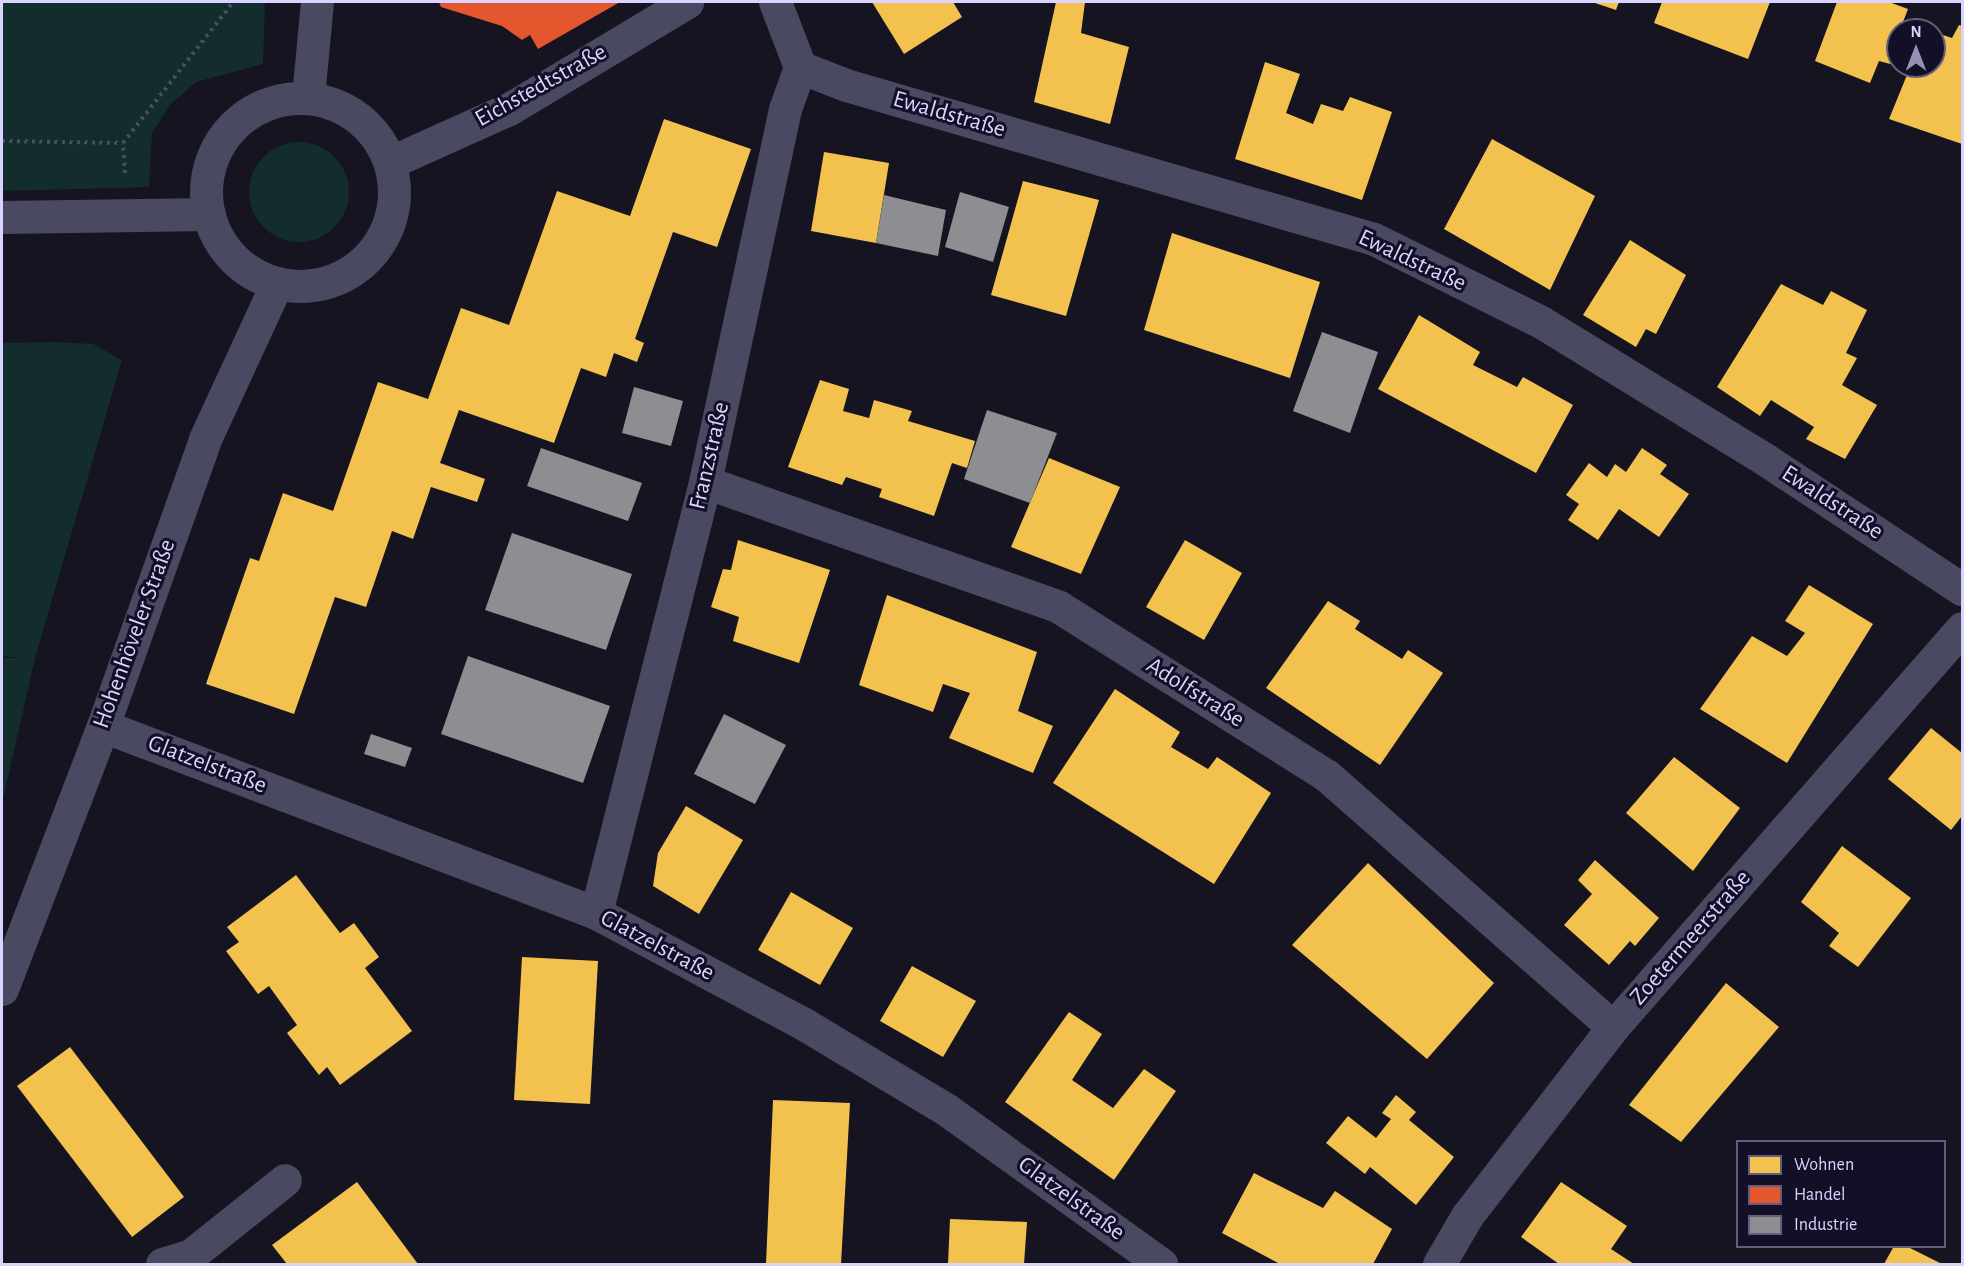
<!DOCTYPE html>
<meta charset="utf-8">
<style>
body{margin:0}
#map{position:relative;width:1964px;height:1266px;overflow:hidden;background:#161421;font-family:"Alegreya Sans",sans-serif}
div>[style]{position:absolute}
.green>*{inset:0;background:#132c2d}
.round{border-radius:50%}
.homes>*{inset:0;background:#f2c14e}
.shops>*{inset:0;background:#e4572e}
.industry>*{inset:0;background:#8d8d92}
.path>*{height:4px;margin-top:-2px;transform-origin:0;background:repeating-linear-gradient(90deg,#44505f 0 3px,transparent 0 7.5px)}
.minor>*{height:33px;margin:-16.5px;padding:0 16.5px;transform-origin:16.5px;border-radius:16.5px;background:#4a4962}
.minor>.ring{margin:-16.5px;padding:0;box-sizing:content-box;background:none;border:33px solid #4a4962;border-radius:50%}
span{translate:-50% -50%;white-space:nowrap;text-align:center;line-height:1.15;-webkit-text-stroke:6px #130f26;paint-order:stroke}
.street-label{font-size:24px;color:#d9d4ff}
.frame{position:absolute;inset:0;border:3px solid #d9d4ff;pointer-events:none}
.legend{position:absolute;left:1736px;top:1140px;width:210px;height:108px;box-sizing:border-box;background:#130f26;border:2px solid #625e7d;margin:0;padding:8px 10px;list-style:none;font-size:18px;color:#d9d4ff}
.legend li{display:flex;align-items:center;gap:12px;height:30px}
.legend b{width:30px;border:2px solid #625e7d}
.north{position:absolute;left:1886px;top:18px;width:60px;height:60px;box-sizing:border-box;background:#130f26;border:2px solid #625e7d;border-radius:50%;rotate:0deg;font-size:16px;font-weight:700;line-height:24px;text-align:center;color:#d9d4ff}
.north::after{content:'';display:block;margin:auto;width:21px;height:27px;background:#9591b1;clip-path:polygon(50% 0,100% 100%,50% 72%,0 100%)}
</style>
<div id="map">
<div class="green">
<i style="clip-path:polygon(2px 2px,265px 2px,263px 64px,196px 82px,171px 104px,152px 133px,149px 187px,2px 191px)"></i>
<i class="round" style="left:249px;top:142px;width:100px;height:100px"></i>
<i style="clip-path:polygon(56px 342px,93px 344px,122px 360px,35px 658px,2px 804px,2px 658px,20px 658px,2px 656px,2px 343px)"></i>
</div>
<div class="homes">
<i style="clip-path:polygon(872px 2px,953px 2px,962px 17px,904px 54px)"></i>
<i style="clip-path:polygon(1056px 2px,1085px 2px,1081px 33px,1129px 47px,1110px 124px,1034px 102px)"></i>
<i style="clip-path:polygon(1592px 2px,1619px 2px,1616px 10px)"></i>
<i style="clip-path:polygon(1662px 2px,1770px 2px,1748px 59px,1654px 23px)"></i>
<i style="clip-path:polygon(1837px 2px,1889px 2px,1908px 9px,1903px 22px,1927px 30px,1898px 30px,1898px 66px,1879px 61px,1870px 83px,1815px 61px)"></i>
<i style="clip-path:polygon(1959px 25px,1962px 26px,1962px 144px,1889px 119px,1909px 70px,1899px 66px,1934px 66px,1934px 32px,1952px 38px)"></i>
<i style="clip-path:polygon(1265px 62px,1300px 74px,1286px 113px,1313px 124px,1321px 104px,1343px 111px,1350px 97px,1392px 112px,1362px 200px,1235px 159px)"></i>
<i style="clip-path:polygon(664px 119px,751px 149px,717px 247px,673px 232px,635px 339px,644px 343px,637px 362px,614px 353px,606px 377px,581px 368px,554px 443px,459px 410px,440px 463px,485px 479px,477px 502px,431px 487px,413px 539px,392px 531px,366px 607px,335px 597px,294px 714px,206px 684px,250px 558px,259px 561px,283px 493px,333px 511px,378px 382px,428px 399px,461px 308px,509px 325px,557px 191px,630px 216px)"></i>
<i style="clip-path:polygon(1492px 139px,1595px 196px,1550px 290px,1444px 229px)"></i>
<i style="clip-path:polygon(824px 152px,889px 163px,876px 243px,811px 231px)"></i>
<i style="clip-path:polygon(1023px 181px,1099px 200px,1066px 316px,991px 295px)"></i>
<i style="clip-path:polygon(1172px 233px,1320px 282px,1290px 378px,1144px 330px)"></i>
<i style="clip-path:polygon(1630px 240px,1686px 275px,1656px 334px,1646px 329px,1636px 347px,1583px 315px)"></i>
<i style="clip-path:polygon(1781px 284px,1823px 305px,1831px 291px,1867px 310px,1846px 353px,1857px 358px,1842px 385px,1877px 405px,1845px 459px,1806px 439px,1814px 427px,1771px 400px,1760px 416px,1717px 387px)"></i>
<i style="clip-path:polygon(1419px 315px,1480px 352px,1473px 365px,1517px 387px,1523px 377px,1573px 405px,1536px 473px,1378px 389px)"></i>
<i style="clip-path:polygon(820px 380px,849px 389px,843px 411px,869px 418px,874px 400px,912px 411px,908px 421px,975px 441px,967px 468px,952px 463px,934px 516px,879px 497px,882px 489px,846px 477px,842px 485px,788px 467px)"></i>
<i style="clip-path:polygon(1642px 448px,1667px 465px,1660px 474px,1689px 494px,1659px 537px,1619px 509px,1598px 540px,1568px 520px,1579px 504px,1566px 495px,1589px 463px,1607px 477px,1615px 464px,1626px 472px)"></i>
<i style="clip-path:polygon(1049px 458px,1120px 487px,1081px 574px,1011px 547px)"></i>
<i style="clip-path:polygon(738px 540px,830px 570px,799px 663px,733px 641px,739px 617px,711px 607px,723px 569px,731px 570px)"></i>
<i style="clip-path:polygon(1185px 540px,1242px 573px,1204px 640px,1146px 607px)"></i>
<i style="clip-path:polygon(1809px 585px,1873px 624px,1787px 763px,1700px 709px,1752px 636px,1787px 656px,1805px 633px,1785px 621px)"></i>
<i style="clip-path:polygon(887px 595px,1037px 652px,1018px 711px,1053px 726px,1033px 773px,949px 738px,970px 693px,943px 684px,933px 712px,859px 685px)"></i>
<i style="clip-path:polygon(1328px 601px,1360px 621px,1355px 629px,1402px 659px,1408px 650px,1443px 673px,1380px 765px,1266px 688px)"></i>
<i style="clip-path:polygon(1115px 689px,1180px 732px,1171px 747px,1208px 769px,1217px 757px,1271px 793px,1214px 884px,1053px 783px)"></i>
<i style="clip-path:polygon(1931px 728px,1962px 753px,1962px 816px,1951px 830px,1888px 779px)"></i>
<i style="clip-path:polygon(1674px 757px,1740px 808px,1693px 871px,1626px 813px)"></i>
<i style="clip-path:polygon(686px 806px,743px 840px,699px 914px,653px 886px,658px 853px)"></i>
<i style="clip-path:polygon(1842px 846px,1911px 898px,1858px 967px,1829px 946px,1839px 933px,1801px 902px)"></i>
<i style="clip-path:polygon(1595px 860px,1659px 918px,1635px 946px,1630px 941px,1609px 965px,1564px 925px,1592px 894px,1578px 880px)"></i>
<i style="clip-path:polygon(1368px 863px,1494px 983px,1427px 1059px,1292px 945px)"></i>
<i style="clip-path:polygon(296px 875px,340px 933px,354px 923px,379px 957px,365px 968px,412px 1031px,340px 1085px,327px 1067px,319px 1075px,287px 1033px,297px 1025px,269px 986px,258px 994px,226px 951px,239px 942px,227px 927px)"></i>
<i style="clip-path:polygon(791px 892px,853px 928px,820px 985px,758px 950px)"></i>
<i style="clip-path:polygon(522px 957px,598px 961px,590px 1104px,514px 1100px)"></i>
<i style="clip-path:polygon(912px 966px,976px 1001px,943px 1057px,880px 1021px)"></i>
<i style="clip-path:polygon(1726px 983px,1779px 1027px,1681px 1142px,1629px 1105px)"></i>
<i style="clip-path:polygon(1069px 1012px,1102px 1034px,1072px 1080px,1113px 1108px,1144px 1069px,1176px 1091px,1114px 1180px,1005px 1102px)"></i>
<i style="clip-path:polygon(70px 1047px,184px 1197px,132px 1237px,17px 1086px)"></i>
<i style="clip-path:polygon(1396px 1095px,1416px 1112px,1409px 1120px,1454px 1157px,1416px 1205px,1370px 1167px,1365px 1174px,1326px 1143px,1348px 1116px,1376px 1138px,1391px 1119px,1382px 1113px)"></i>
<i style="clip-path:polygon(773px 1100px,850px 1103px,841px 1264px,766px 1264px)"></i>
<i style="clip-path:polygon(1254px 1173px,1323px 1208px,1335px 1191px,1392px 1229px,1373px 1264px,1280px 1264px,1222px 1233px)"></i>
<i style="clip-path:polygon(357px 1182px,418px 1264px,287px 1264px,272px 1245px)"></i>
<i style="clip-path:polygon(1561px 1182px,1627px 1226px,1611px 1249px,1634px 1264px,1559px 1264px,1521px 1237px)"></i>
<i style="clip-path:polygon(950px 1219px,1027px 1222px,1024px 1264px,948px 1264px)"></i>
<i style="clip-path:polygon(1894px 1246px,1906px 1246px,1942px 1264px,1884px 1264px)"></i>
</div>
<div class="shops">
<i style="clip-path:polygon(439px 2px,620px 2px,538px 49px,530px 35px,522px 40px,502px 26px,441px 7px)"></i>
</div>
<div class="industry">
<i style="clip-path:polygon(960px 192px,1009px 207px,993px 262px,945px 247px)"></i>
<i style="clip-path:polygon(884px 195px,946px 210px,938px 256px,876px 243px)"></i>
<i style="clip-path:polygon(1322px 332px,1378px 352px,1350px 433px,1293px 411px)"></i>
<i style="clip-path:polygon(634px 387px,683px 401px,671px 446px,622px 433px)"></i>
<i style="clip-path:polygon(987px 410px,1057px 433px,1030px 503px,964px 479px)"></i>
<i style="clip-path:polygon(541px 448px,642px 483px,628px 521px,527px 486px)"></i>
<i style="clip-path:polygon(512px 533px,632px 574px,606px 650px,485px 610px)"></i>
<i style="clip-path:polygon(468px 656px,610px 706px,583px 783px,441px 734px)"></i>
<i style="clip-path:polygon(724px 714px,786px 745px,755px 804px,694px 774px)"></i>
<i style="clip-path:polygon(371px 734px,412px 748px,405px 767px,364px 754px)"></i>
</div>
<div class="path">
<i style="left:2px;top:141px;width:121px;rotate:0.9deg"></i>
<i style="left:125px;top:173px;width:30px;rotate:-94deg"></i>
<i style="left:123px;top:143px;width:179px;rotate:-52deg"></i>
</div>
<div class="minor">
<i style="left:800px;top:67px;width:49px;rotate:21.4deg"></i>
<i style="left:846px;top:85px;width:550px;rotate:16.26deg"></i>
<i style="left:1374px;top:239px;width:186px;rotate:26.4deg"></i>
<i style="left:1541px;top:322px;width:264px;rotate:31.5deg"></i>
<i style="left:1766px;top:460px;width:235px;rotate:33.4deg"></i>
<i style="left:308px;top:97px;width:95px;rotate:-84.6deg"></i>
<i class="ring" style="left:206px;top:98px;width:155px;height:155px"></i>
<i style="left:391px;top:162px;width:129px;rotate:-24.2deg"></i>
<i style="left:509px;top:109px;width:208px;rotate:-31deg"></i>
<i style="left:2px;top:217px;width:207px;rotate:-0.8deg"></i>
<i style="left:705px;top:482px;width:375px;rotate:19.4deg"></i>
<i style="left:1059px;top:607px;width:315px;rotate:32.2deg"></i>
<i style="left:1326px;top:775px;width:382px;rotate:41.3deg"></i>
<i style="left:103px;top:726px;width:527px;rotate:20.77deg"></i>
<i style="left:596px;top:913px;width:236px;rotate:28.1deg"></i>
<i style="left:804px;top:1024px;width:167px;rotate:31deg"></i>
<i style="left:947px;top:1110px;width:264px;rotate:35.7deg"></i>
<i style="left:596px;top:913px;width:445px;rotate:-75.8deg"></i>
<i style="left:705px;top:482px;width:381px;rotate:-77.9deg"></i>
<i style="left:785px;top:109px;width:45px;rotate:-70.3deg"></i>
<i style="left:800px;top:67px;width:70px;rotate:-111deg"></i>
<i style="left:2px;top:989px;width:282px;rotate:-69deg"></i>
<i style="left:103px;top:726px;width:305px;rotate:-70.4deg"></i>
<i style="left:205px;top:439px;width:172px;rotate:-65.2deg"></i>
<i style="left:162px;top:1264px;width:30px;rotate:-17deg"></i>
<i style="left:191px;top:1255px;width:120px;rotate:-38.6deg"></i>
<i style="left:1439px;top:1264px;width:56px;rotate:-59.7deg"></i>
<i style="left:1467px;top:1216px;width:239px;rotate:-52.3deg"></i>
<i style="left:1613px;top:1027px;width:530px;rotate:-48.82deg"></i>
</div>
<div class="street-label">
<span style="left:541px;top:86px;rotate:-29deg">Eichstedtstraße</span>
<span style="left:949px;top:115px;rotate:16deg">Ewaldstraße</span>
<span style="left:1412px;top:261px;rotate:25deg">Ewaldstraße</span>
<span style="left:710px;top:456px;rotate:-77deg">Franzstraße</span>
<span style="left:1832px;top:503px;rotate:33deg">Ewaldstraße</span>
<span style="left:135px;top:634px;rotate:-70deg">Hohenhöveler Straße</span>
<span style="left:1195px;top:693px;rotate:32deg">Adolfstraße</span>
<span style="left:207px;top:765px;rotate:21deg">Glatzelstraße</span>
<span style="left:1691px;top:938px;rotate:-49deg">Zoetermeerstraße</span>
<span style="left:657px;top:946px;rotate:28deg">Glatzelstraße</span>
<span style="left:1071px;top:1199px;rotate:36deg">Glatzelstraße</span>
</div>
<div class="frame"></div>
<ul class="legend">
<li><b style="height:16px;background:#f2c14e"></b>Wohnen</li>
<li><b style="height:16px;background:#e4572e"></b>Handel</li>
<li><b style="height:16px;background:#8d8d92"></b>Industrie</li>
</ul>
<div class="north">N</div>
</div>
